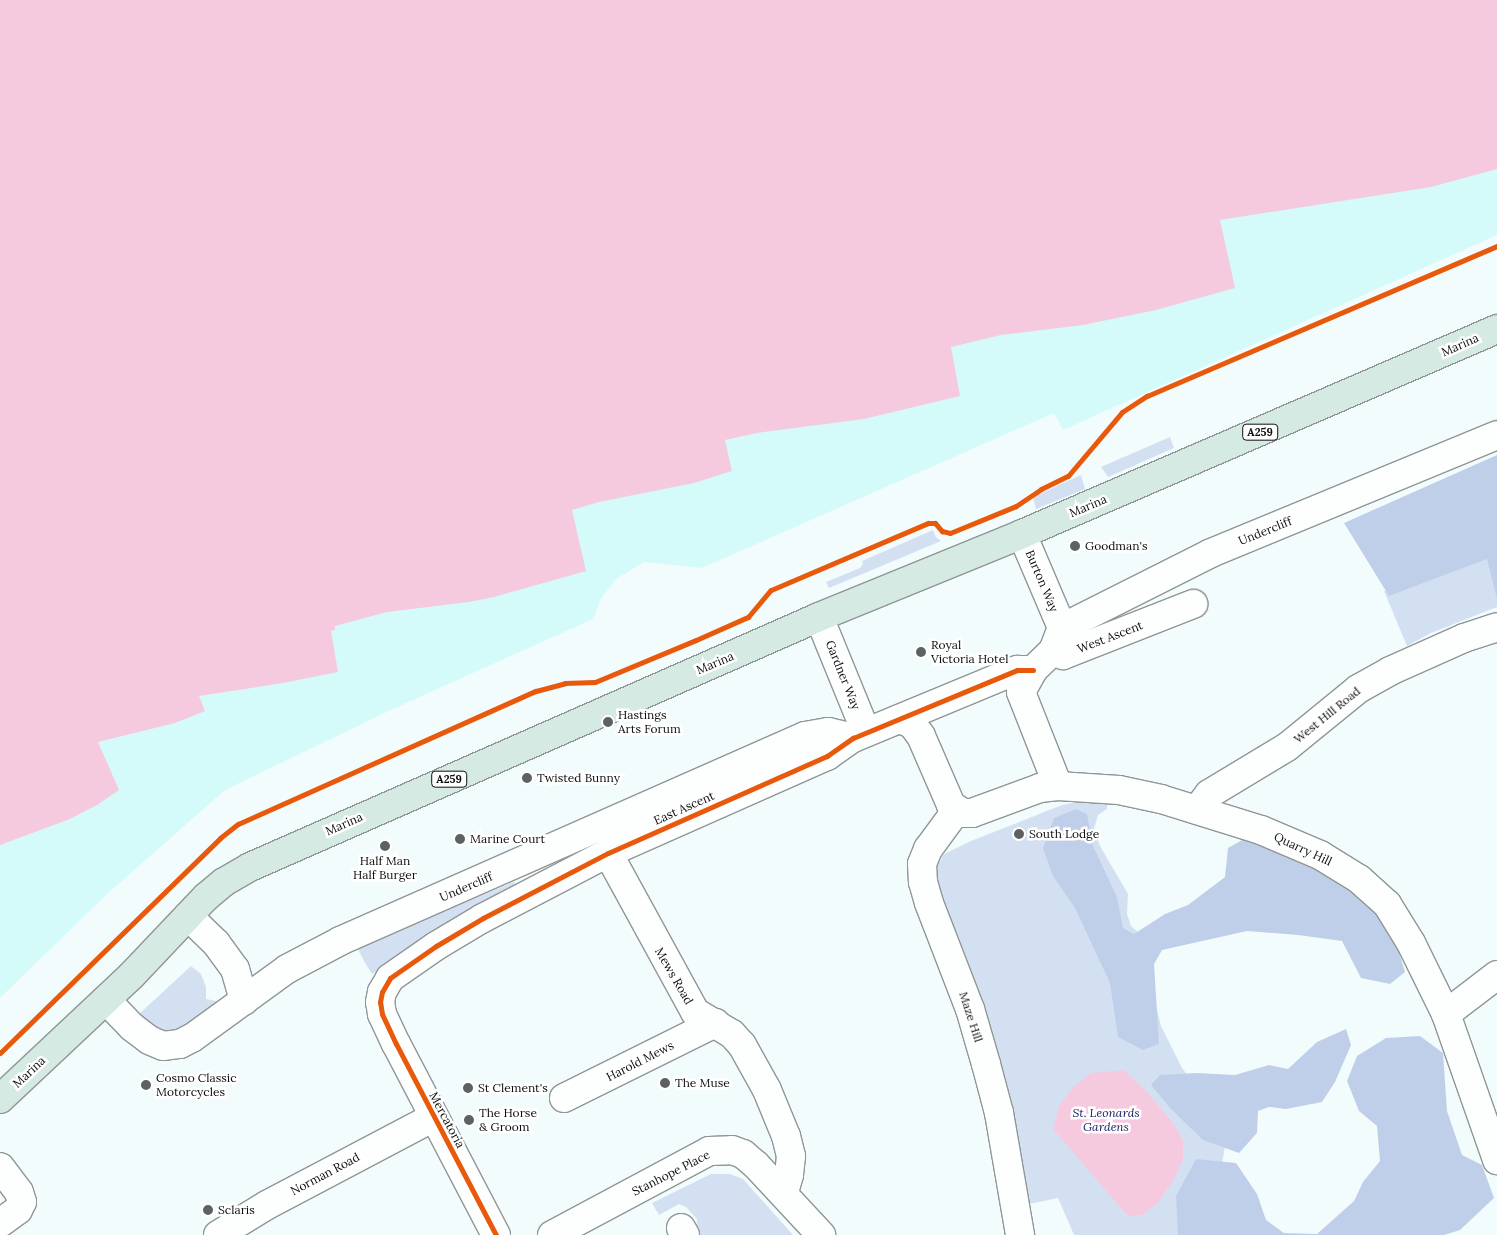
<!DOCTYPE html>
<style>
body{margin:0}
#map{position:relative;width:1497px;height:1235px;overflow:hidden;background:#f2fcfc;font-family:Lora,serif}
div>[style]{position:absolute}
.green>*{inset:0;background:#d3e0f2}
.forest>*{inset:0;background:#c0cfe9}
.sand>*{inset:0;background:#d4fbfa}
.water>*{inset:0;background:#f5cadf}
.roads{filter:drop-shadow(1px 0 #919595) drop-shadow(-1px 0 #919595) drop-shadow(0 1px #919595) drop-shadow(0 -1px #919595)}
.minor>*{height:28px;margin:-14px;padding:0 14px;transform-origin:14px;border-radius:14px;background:#fdffff}
.highway>*{height:28px;margin:-14px;padding:0 14px;transform-origin:14px;border-radius:14px;background:#d5eae2}
.cycleway>*{height:5px;margin:-2.5px;padding:0 2.5px;transform-origin:2.5px;border-radius:2.5px;background:#e8590c}
.dots>*{width:14px;height:14px;translate:-50% -50%;box-sizing:border-box;border:2px solid #fff;border-radius:50%}
span{translate:-50% -50%;white-space:nowrap;text-align:center;line-height:1.15;-webkit-text-stroke:5px #fff;paint-order:stroke}
.shield-label span{padding:1px 4px;background:#fff;border:1px solid;border-radius:4px;-webkit-text-stroke-width:0}
.shield-label{font-size:11px;color:#0e0e0e;font-weight:700}
.street-label{font-size:12px;color:#0e0e0e}
.poi-label{font-size:12px;color:#0e0e0e}
.left{translate:0 -50%;text-align:left}
.park-label{font-size:12px;color:#1e2067;font-style:italic}
</style>
<div id="map">
<div class="green">
<i style="clip-path:polygon(1170px 437px,1174px 448px,1108px 477px,1101px 467px)"></i>
<i style="clip-path:polygon(1081px 475px,1085px 489px,1036px 509px,1033px 497px)"></i>
<i style="clip-path:polygon(933px 530px,936px 537px,941px 541px,829px 588px,826px 582px,860px 568px,863px 564px,862px 561px)"></i>
<i style="clip-path:polygon(1472px 558px,1497px 559px,1497px 607px,1431px 633px,1407px 646px,1384px 591px)"></i>
<i style="clip-path:polygon(1086px 800px,1107px 803px,1107px 809px,1098px 815px,1094px 829px,1100px 846px,1128px 894px,1127px 914px,1131px 926px,1138px 932px,1161px 1026px,1182px 1068px,1193px 1082px,1226px 1141px,1220px 1175px,1257px 1235px,1074px 1235px,1058px 1198px,1029px 1204px,1016px 1140px,937px 882px,938px 865px,944px 854px,971px 841px,1062px 805px)"></i>
<i style="clip-path:polygon(514px 882px,517px 889px,372px 974px,365px 963px,357px 947px)"></i>
<i style="clip-path:polygon(191px 966px,201px 974px,206px 987px,206px 999px,226px 1003px,186px 1032px,162px 1034px,138px 1015px)"></i>
<i style="clip-path:polygon(711px 1174px,730px 1174px,743px 1179px,793px 1235px,696px 1235px,697px 1219px,686px 1207px,679px 1204px,659px 1215px,652px 1203px)"></i>
</div>
<div class="forest">
<i style="clip-path:polygon(1497px 455px,1497px 599px,1487px 559px,1389px 596px,1344px 523px)"></i>
<i style="clip-path:polygon(1076px 809px,1087px 814px,1093px 846px,1117px 897px,1123px 928px,1134px 934px,1165px 914px,1188px 905px,1225px 877px,1228px 848px,1251px 835px,1353px 885px,1390px 923px,1405px 972px,1390px 984px,1361px 978px,1342px 941px,1298px 935px,1247px 931px,1162px 950px,1154px 964px,1159px 1044px,1143px 1050px,1118px 1037px,1110px 983px,1075px 908px,1053px 876px,1043px 848px,1054px 818px)"></i>
<i style="clip-path:polygon(1346px 1029px,1351px 1045px,1335px 1082px,1322px 1102px,1286px 1109px,1269px 1107px,1258px 1111px,1257px 1133px,1239px 1153px,1203px 1140px,1171px 1109px,1151px 1085px,1160px 1075px,1197px 1073px,1235px 1075px,1269px 1065px,1288px 1069px,1317px 1042px)"></i>
<i style="clip-path:polygon(1420px 1036px,1443px 1053px,1447px 1111px,1462px 1155px,1482px 1165px,1494px 1198px,1460px 1230px,1444px 1235px,1178px 1235px,1176px 1196px,1196px 1159px,1236px 1163px,1257px 1194px,1266px 1220px,1284px 1233px,1317px 1234px,1354px 1201px,1363px 1182px,1380px 1161px,1377px 1126px,1359px 1111px,1347px 1081px,1357px 1056px,1386px 1038px)"></i>
</div>
<div class="sand">
<i style="clip-path:polygon(1497px 0,1497px 235px,1063px 430px,1054px 413px,702px 568px,644px 562px,616px 579px,601px 599px,593px 619px,393px 709px,225px 790px,107px 894px,0 998px,0 710px)"></i>
</div>
<div class="water">
<i style="clip-path:polygon(0 0,1497px 0,1497px 169px,1431px 187px,1220px 220px,1235px 288px,1156px 310px,1083px 325px,1001px 335px,951px 347px,960px 396px,864px 419px,757px 433px,725px 440px,732px 471px,694px 483px,599px 502px,572px 510px,586px 571px,494px 597px,469px 602px,387px 612px,335px 626px,335px 630px,331px 631px,338px 672px,283px 683px,199px 696px,205px 711px,175px 723px,98px 742px,119px 790px,97px 805px,70px 819px,0 845px)"></i>
<i style="clip-path:polygon(1124px 1070px,1149px 1094px,1176px 1127px,1183px 1141px,1183px 1159px,1173px 1181px,1158px 1203px,1142px 1215px,1129px 1216px,1119px 1206px,1053px 1129px,1059px 1106px,1073px 1087px,1091px 1073px)"></i>
</div>
<div class="roads">
<div class="minor">
<i style="left:1022px;top:534px;width:102px;rotate:66.9deg"></i>
<i style="left:819px;top:617px;width:124px;rotate:67.8deg"></i>
<i style="left:1053px;top:651px;width:25px;rotate:-69deg"></i>
<i style="left:1062px;top:628px;width:167px;rotate:-26.7deg"></i>
<i style="left:1211px;top:553px;width:309px;rotate:-22.4deg"></i>
<i style="left:899px;top:719px;width:14px;rotate:21deg"></i>
<i style="left:912px;top:724px;width:15px;rotate:53deg"></i>
<i style="left:921px;top:736px;width:75px;rotate:66.5deg"></i>
<i style="left:951px;top:805px;width:14px;rotate:34deg"></i>
<i style="left:963px;top:813px;width:9px"></i>
<i style="left:972px;top:813px;width:72px;rotate:-20.2deg"></i>
<i style="left:1040px;top:788px;width:18px;rotate:-6deg"></i>
<i style="left:1058px;top:786px;width:61px;rotate:3.8deg"></i>
<i style="left:1119px;top:790px;width:43px;rotate:12.1deg"></i>
<i style="left:1161px;top:799px;width:105px;rotate:17.2deg"></i>
<i style="left:1261px;top:830px;width:64px;rotate:23deg"></i>
<i style="left:1320px;top:855px;width:46px;rotate:31.6deg"></i>
<i style="left:1359px;top:879px;width:38px;rotate:42deg"></i>
<i style="left:1387px;top:904px;width:46px;rotate:58.4deg"></i>
<i style="left:1411px;top:943px;width:79px;rotate:63.8deg"></i>
<i style="left:1446px;top:1014px;width:155px;rotate:70.7deg"></i>
<i style="left:1058px;top:786px;width:101px;rotate:-111.5deg"></i>
<i style="left:1021px;top:692px;width:25px;rotate:-61deg"></i>
<i style="left:1033px;top:670px;width:28px;rotate:-44deg"></i>
<i style="left:1053px;top:651px;width:11px;rotate:22deg"></i>
<i style="left:1063px;top:655px;width:140px;rotate:-21.4deg"></i>
<i style="left:1197px;top:810px;width:20px;rotate:-53deg"></i>
<i style="left:1209px;top:794px;width:91px;rotate:-31.1deg"></i>
<i style="left:1287px;top:747px;width:92px;rotate:-39.2deg"></i>
<i style="left:1358px;top:689px;width:37px;rotate:-29deg"></i>
<i style="left:1390px;top:671px;width:81px;rotate:-24deg"></i>
<i style="left:1464px;top:638px;width:35px;rotate:-18deg"></i>
<i style="left:956px;top:811px;width:47px;rotate:126.4deg"></i>
<i style="left:928px;top:849px;width:16px;rotate:112deg"></i>
<i style="left:922px;top:864px;width:18px;rotate:87deg"></i>
<i style="left:923px;top:882px;width:22px;rotate:74deg"></i>
<i style="left:929px;top:903px;width:114px;rotate:68.9deg"></i>
<i style="left:970px;top:1009px;width:57px;rotate:73.8deg"></i>
<i style="left:986px;top:1064px;width:51px;rotate:75.1deg"></i>
<i style="left:999px;top:1113px;width:124px;rotate:80.2deg"></i>
<i style="left:608px;top:853px;width:181px;rotate:61.3deg"></i>
<i style="left:695px;top:1012px;width:43px;rotate:30.7deg"></i>
<i style="left:732px;top:1034px;width:15px;rotate:48deg"></i>
<i style="left:742px;top:1045px;width:51px;rotate:60.9deg"></i>
<i style="left:767px;top:1090px;width:50px;rotate:67.6deg"></i>
<i style="left:786px;top:1136px;width:21px;rotate:76deg"></i>
<i style="left:791px;top:1156px;width:19px;rotate:96deg"></i>
<i style="left:789px;top:1175px;width:19px;rotate:106deg"></i>
<i style="left:188px;top:916px;width:39px;rotate:44deg"></i>
<i style="left:216px;top:943px;width:32px;rotate:54deg"></i>
<i style="left:235px;top:969px;width:33px;rotate:74deg"></i>
<i style="left:106px;top:1000px;width:37px;rotate:46deg"></i>
<i style="left:132px;top:1027px;width:21px;rotate:37deg"></i>
<i style="left:149px;top:1040px;width:15px;rotate:23deg"></i>
<i style="left:163px;top:1046px;width:17px;rotate:-7deg"></i>
<i style="left:180px;top:1044px;width:13px;rotate:-27deg"></i>
<i style="left:192px;top:1038px;width:117px;rotate:-36deg"></i>
<i style="left:287px;top:969px;width:60px;rotate:-27.8deg"></i>
<i style="left:340px;top:941px;width:508px;rotate:-23.79deg"></i>
<i style="left:805px;top:736px;width:23px;rotate:-10deg"></i>
<i style="left:828px;top:732px;width:26px;rotate:13deg"></i>
<i style="left:1446px;top:1014px;width:64px;rotate:-37.4deg"></i>
<i style="left:564px;top:1098px;width:169px;rotate:-26.4deg"></i>
<i style="left:0;top:1167px;width:31px;rotate:53deg"></i>
<i style="left:19px;top:1192px;width:10px;rotate:73deg"></i>
<i style="left:22px;top:1202px;width:9px;rotate:117deg"></i>
<i style="left:18px;top:1210px;width:22px;rotate:144deg"></i>
<i style="left:681px;top:1228px;width:8px;rotate:60deg"></i>
<i style="left:218px;top:1235px;width:57px;rotate:-31.5deg"></i>
<i style="left:267px;top:1205px;width:189px;rotate:-27.8deg"></i>
<i style="left:496px;top:1235px;width:216px;rotate:-117.6deg"></i>
<i style="left:396px;top:1044px;width:33px;rotate:-115deg"></i>
<i style="left:382px;top:1014px;width:12px;rotate:-99deg"></i>
<i style="left:380px;top:1002px;width:10px;rotate:-79deg"></i>
<i style="left:382px;top:992px;width:16px;rotate:-60deg"></i>
<i style="left:390px;top:978px;width:56px;rotate:-34.8deg"></i>
<i style="left:436px;top:946px;width:55px;rotate:-30.8deg"></i>
<i style="left:483px;top:918px;width:141px;rotate:-27.5deg"></i>
<i style="left:608px;top:853px;width:240px;rotate:-23.9deg"></i>
<i style="left:827px;top:756px;width:32px;rotate:-35deg"></i>
<i style="left:853px;top:738px;width:178px;rotate:-22.5deg"></i>
<i style="left:1017px;top:670px;width:16px"></i>
<i style="left:552px;top:1235px;width:178px;rotate:-28.1deg"></i>
<i style="left:709px;top:1151px;width:23px;rotate:-2deg"></i>
<i style="left:732px;top:1150px;width:12px;rotate:20deg"></i>
<i style="left:743px;top:1154px;width:17px;rotate:40deg"></i>
<i style="left:756px;top:1165px;width:96px;rotate:47.1deg"></i>
</div>
<div class="highway">
<i style="left:0;top:1099px;width:180px;rotate:-43.2deg"></i>
<i style="left:131px;top:976px;width:109px;rotate:-46.5deg"></i>
<i style="left:206px;top:897px;width:23px;rotate:-40deg"></i>
<i style="left:224px;top:882px;width:30px;rotate:-30deg"></i>
<i style="left:250px;top:867px;width:621px;rotate:-23.72deg"></i>
<i style="left:819px;top:617px;width:219px;rotate:-22.2deg"></i>
<i style="left:1022px;top:534px;width:517px;rotate:-23.34deg"></i>
</div>
</div>
<div class="cycleway">
<i style="left:0;top:1053px;width:308px;rotate:-44.3deg"></i>
<i style="left:220px;top:838px;width:23px;rotate:-38deg"></i>
<i style="left:238px;top:824px;width:326px;rotate:-24.1deg"></i>
<i style="left:536px;top:691px;width:30px;rotate:-15deg"></i>
<i style="left:565px;top:683px;width:30px;rotate:-2deg"></i>
<i style="left:595px;top:682px;width:109px;rotate:-22.6deg"></i>
<i style="left:696px;top:640px;width:57px;rotate:-23.9deg"></i>
<i style="left:748px;top:617px;width:35px;rotate:-50deg"></i>
<i style="left:771px;top:590px;width:171px;rotate:-23.1deg"></i>
<i style="left:928px;top:523px;width:7px"></i>
<i style="left:935px;top:523px;width:11px;rotate:49deg"></i>
<i style="left:942px;top:531px;width:8px;rotate:14deg"></i>
<i style="left:950px;top:533px;width:71px;rotate:-22.2deg"></i>
<i style="left:1016px;top:506px;width:30px;rotate:-34deg"></i>
<i style="left:1041px;top:489px;width:30px;rotate:-26deg"></i>
<i style="left:1068px;top:476px;width:84px;rotate:-49.8deg"></i>
<i style="left:1122px;top:412px;width:30px;rotate:-33deg"></i>
<i style="left:1147px;top:396px;width:381px;rotate:-23.2deg"></i>
<i style="left:496px;top:1235px;width:216px;rotate:-117.6deg"></i>
<i style="left:396px;top:1044px;width:33px;rotate:-115deg"></i>
<i style="left:382px;top:1014px;width:12px;rotate:-99deg"></i>
<i style="left:380px;top:1002px;width:10px;rotate:-79deg"></i>
<i style="left:382px;top:992px;width:16px;rotate:-60deg"></i>
<i style="left:390px;top:978px;width:56px;rotate:-34.8deg"></i>
<i style="left:436px;top:946px;width:55px;rotate:-30.8deg"></i>
<i style="left:483px;top:918px;width:141px;rotate:-27.5deg"></i>
<i style="left:608px;top:853px;width:240px;rotate:-23.9deg"></i>
<i style="left:827px;top:756px;width:32px;rotate:-35deg"></i>
<i style="left:853px;top:738px;width:178px;rotate:-22.5deg"></i>
<i style="left:1017px;top:670px;width:16px"></i>
</div>
<div class="dots">
<i style="left:1075px;top:546px;background:#5e6161"></i>
<i style="left:921px;top:652px;background:#5e6161"></i>
<i style="left:608px;top:722px;background:#5e6161"></i>
<i style="left:527px;top:778px;background:#5e6161"></i>
<i style="left:1019px;top:834px;background:#5e6161"></i>
<i style="left:460px;top:839px;background:#5e6161"></i>
<i style="left:385px;top:846px;background:#5e6161"></i>
<i style="left:665px;top:1083px;background:#5e6161"></i>
<i style="left:146px;top:1085px;background:#5e6161"></i>
<i style="left:468px;top:1088px;background:#5e6161"></i>
<i style="left:469px;top:1120px;background:#5e6161"></i>
<i style="left:208px;top:1210px;background:#5e6161"></i>
</div>
<div class="shield-label">
<span style="left:1260px;top:432px">A259</span>
<span style="left:449px;top:779px">A259</span>
</div>
<div class="street-label">
<span style="left:1460px;top:345px;rotate:-24deg">Marina</span>
<span style="left:1088px;top:506px;rotate:-23deg">Marina</span>
<span style="left:1265px;top:531px;rotate:-22deg">Undercliff</span>
<span style="left:1042px;top:581px;rotate:67deg">Burton Way</span>
<span style="left:1110px;top:637px;rotate:-21deg">West Ascent</span>
<span style="left:715px;top:663px;rotate:-23deg">Marina</span>
<span style="left:843px;top:675px;rotate:68deg">Gardner Way</span>
<span style="left:1327px;top:715px;rotate:-39deg">West Hill Road</span>
<span style="left:684px;top:808px;rotate:-24deg">East Ascent</span>
<span style="left:344px;top:824px;rotate:-24deg">Marina</span>
<span style="left:1303px;top:849px;rotate:25deg">Quarry Hill</span>
<span style="left:466px;top:887px;rotate:-23deg">Undercliff</span>
<span style="left:674px;top:976px;rotate:60deg">Mews Road</span>
<span style="left:971px;top:1017px;rotate:72deg">Maze Hill</span>
<span style="left:640px;top:1061px;rotate:-27deg">Harold Mews</span>
<span style="left:29px;top:1072px;rotate:-43deg">Marina</span>
<span style="left:447px;top:1120px;rotate:62deg">Mercatoria</span>
<span style="left:671px;top:1173px;rotate:-27deg">Stanhope Place</span>
<span style="left:325px;top:1174px;rotate:-28deg">Norman Road</span>
</div>
<div class="poi-label">
<span class="left" style="left:1085px;top:546px">Goodman's</span>
<span class="left" style="left:931px;top:652px">Royal<br>Victoria Hotel</span>
<span class="left" style="left:618px;top:722px">Hastings<br>Arts Forum</span>
<span class="left" style="left:537px;top:778px">Twisted Bunny</span>
<span class="left" style="left:1029px;top:834px">South Lodge</span>
<span class="left" style="left:470px;top:839px">Marine Court</span>
<span style="left:385px;top:868px">Half Man<br>Half Burger</span>
<span class="left" style="left:156px;top:1085px">Cosmo Classic<br>Motorcycles</span>
<span class="left" style="left:675px;top:1083px">The Muse</span>
<span class="left" style="left:478px;top:1088px">St Clement's</span>
<span class="left" style="left:479px;top:1120px">The Horse<br>&amp; Groom</span>
<span class="left" style="left:218px;top:1210px">Sclaris</span>
</div>
<div class="park-label">
<span style="left:1106px;top:1120px">St. Leonards<br>Gardens</span>
</div>
</div>
